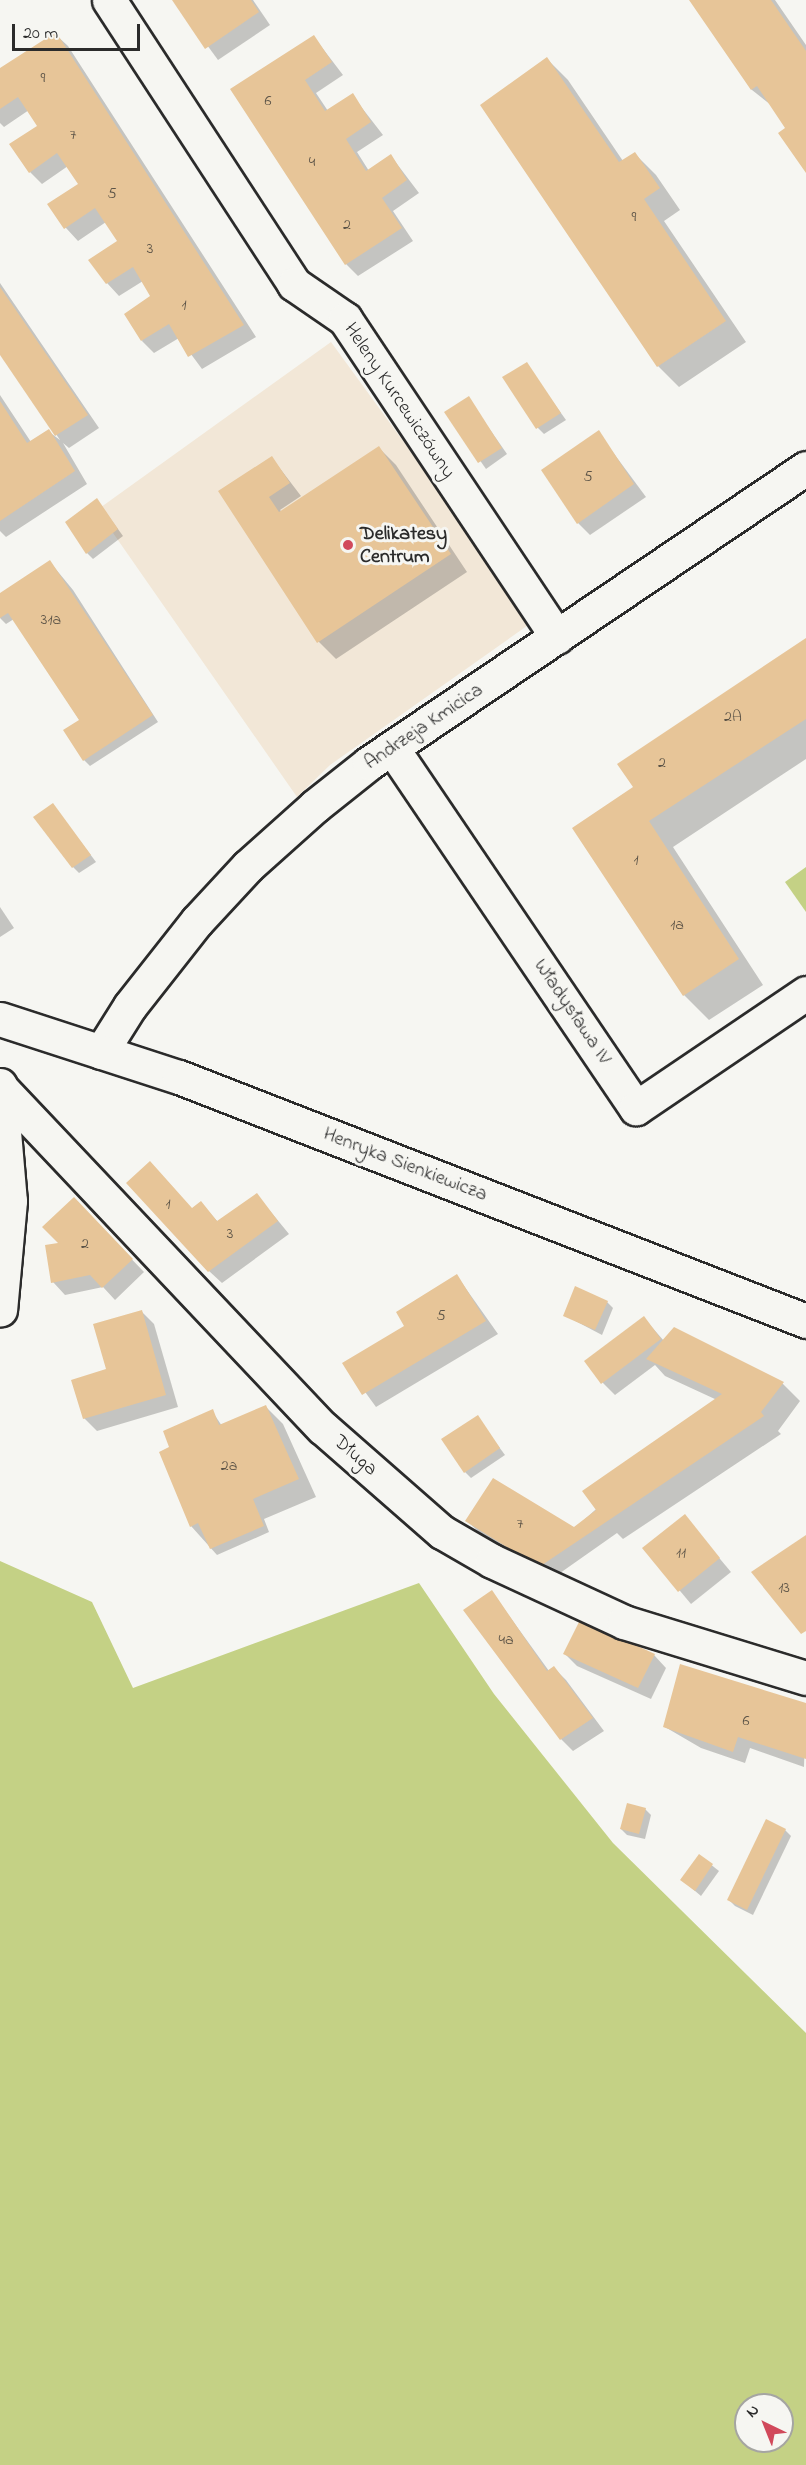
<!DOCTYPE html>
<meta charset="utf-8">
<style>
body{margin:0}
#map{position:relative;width:806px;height:2465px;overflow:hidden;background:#f6f6f2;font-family:"Indie Flower",sans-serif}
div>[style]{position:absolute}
.built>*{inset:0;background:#f2e7d7}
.green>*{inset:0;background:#c4d185}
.shadow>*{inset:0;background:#0003}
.building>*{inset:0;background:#e7c598}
.roads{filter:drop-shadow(2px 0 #2b2b2b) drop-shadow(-2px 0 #2b2b2b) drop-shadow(0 2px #2b2b2b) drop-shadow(0 -2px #2b2b2b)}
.street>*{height:33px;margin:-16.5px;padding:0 16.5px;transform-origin:16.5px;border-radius:16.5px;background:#f6f6f2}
.secondary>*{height:33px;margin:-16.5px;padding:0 16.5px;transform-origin:16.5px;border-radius:16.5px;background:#f6f6f2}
.dots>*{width:16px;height:16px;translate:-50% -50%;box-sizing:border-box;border:3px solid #f6f6f2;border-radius:50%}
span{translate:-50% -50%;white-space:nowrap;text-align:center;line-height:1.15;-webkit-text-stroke:6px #f6f6f2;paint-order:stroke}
.number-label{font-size:16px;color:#5a5246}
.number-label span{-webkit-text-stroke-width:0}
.street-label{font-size:20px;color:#2b2b2b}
.poi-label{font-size:20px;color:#2b2b2b;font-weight:700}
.left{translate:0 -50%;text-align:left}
.north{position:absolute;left:734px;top:2393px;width:60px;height:60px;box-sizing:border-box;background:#f6f6f2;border:2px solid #a5a5a2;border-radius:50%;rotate:317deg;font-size:16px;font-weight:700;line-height:24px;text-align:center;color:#2b2b2b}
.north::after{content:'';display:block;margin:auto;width:21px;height:27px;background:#d1495b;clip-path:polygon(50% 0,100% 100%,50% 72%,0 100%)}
.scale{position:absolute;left:12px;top:24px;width:128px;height:27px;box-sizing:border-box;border:3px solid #2b2b2b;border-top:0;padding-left:8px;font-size:18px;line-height:21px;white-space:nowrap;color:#2b2b2b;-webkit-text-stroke:4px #f6f6f2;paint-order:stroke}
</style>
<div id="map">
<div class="built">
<i style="clip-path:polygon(331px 342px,534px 621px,330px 765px,297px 797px,97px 510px)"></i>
</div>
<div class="green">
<i style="clip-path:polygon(806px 867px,806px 912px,785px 882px)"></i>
<i style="clip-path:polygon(evenodd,0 1561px,92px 1602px,133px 1688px,419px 1583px,494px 1694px,613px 1843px,806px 2033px,806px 2465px,0 2465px,0 1561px,746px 2405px,782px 2405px,782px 2441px,746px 2441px,746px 2405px)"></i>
</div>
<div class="shadow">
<i style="clip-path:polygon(174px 0,253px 0,270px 25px,218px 60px)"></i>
<i style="clip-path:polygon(690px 0,775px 0,806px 45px,806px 170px,787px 128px,771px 105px,752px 90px)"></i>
<i style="clip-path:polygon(55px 34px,68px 46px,256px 337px,202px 369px,179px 338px,154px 353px,142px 341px,152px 296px,143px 281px,119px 296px,107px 283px,119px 241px,106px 222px,78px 241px,66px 228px,50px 204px,80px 184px,68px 166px,42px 184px,30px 172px,39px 126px,29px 110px,4px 127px,0 123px,0 70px)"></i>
<i style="clip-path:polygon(314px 37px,343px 75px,316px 93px,328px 111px,352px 95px,383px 135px,357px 152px,369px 171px,391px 156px,419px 193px,393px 211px,413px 241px,358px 276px,346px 264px,232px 90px)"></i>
<i style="clip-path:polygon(547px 59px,568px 80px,623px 161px,635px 154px,656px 175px,680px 210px,664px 221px,746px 342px,679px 387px,658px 366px)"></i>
<i style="clip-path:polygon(0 283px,99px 428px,69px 448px,63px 443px,87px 484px,6px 537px,0 531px,0 395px,31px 442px,48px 431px,60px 440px,0 352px)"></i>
<i style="clip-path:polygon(526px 364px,566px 420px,544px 434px,538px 428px)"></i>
<i style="clip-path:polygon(468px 398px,507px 454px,486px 469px,446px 412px)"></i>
<i style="clip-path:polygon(598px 432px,646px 497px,590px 535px,578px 523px)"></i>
<i style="clip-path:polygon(379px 448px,396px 465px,467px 572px,336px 659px,319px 642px,248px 535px,272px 458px,301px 496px,280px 510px,282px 512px)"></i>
<i style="clip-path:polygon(97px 500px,123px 536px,93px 559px,87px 553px)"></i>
<i style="clip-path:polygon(50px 562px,73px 590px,158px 722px,90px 766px,84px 760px,84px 727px,14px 619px,6px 624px,0 618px,0 595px)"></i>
<i style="clip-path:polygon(806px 639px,806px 759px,673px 847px,763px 985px,709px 1020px,684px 995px,635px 788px)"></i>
<i style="clip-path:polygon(53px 805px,96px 862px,79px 873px,73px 867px)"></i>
<i style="clip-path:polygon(0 907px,14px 928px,0 937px)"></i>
<i style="clip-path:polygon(257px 1195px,289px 1234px,222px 1283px,209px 1271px,193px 1209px,201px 1203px,218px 1222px)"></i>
<i style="clip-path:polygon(74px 1199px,144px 1272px,115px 1300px,103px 1287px,65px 1295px,53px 1282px)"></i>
<i style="clip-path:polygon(457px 1276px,498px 1334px,376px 1407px,344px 1363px,407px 1326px)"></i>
<i style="clip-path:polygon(607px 1302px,613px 1308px,602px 1335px,564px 1315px)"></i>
<i style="clip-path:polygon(141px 1311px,154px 1324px,178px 1407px,97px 1431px,84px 1418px)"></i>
<i style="clip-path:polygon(644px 1318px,664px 1341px,675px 1329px,783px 1384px,800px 1401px,778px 1431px,781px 1434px,623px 1539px,617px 1533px,553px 1578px,480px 1533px,467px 1521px,574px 1529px,717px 1400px,665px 1376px,655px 1365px,615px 1395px,603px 1383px,586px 1361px)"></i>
<i style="clip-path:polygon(266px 1407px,283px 1424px,316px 1497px,264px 1519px,269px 1532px,217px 1555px,191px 1526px,172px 1448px,212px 1411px,222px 1426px)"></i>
<i style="clip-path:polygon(477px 1417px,505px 1455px,471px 1478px,465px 1472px)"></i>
<i style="clip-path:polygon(684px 1516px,731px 1572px,691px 1604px,644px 1548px)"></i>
<i style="clip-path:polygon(492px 1592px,549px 1671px,554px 1668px,566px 1680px,604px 1731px,573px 1751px,561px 1739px)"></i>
<i style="clip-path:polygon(565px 1654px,654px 1655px,666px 1668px,651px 1699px,577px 1666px)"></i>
<i style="clip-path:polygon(806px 1705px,804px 1767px,750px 1748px,745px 1763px,701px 1748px,665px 1727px)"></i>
<i style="clip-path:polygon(645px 1809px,651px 1815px,645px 1839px,627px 1835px,621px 1829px)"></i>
<i style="clip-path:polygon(785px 1830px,791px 1836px,753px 1915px,735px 1906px,729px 1900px)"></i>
<i style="clip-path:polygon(700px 1856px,719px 1871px,701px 1896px,682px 1880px)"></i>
</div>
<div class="building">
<i style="clip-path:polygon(172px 0,251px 0,259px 12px,205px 49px)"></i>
<i style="clip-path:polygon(689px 0,771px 0,806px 51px,806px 173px,778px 133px,785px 128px,757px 86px,751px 90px)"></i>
<i style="clip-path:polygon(56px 32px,244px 325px,188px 357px,169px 324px,141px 341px,124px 314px,150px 296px,133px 267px,106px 284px,88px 260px,117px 241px,95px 208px,64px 229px,47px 204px,78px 184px,57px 153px,29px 173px,9px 144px,37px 126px,18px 97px,0 109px,0 68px)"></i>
<i style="clip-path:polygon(314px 35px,332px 62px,305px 80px,325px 111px,353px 93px,371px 122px,346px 139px,366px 171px,391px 154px,407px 180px,382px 198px,402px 228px,345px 265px,230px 89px)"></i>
<i style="clip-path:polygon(547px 57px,619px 162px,635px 152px,660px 188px,644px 199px,726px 321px,657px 367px,480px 105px)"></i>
<i style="clip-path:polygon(0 287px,88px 415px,55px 436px,0 355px)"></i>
<i style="clip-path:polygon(527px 362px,561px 413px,536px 429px,502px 377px)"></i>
<i style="clip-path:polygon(469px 396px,502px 448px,478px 463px,444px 412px)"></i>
<i style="clip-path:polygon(0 401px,27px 443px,49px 429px,75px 471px,0 521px)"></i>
<i style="clip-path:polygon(599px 430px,634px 484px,577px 524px,541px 470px)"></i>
<i style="clip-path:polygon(379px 446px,451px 554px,317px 643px,218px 491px,272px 456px,290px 483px,269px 497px,279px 512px)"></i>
<i style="clip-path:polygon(97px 498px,118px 529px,86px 554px,65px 522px)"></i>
<i style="clip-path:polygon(50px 560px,153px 715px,83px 761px,63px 730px,79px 720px,8px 613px,0 618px,0 593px)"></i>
<i style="clip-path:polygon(806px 638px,806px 719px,649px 821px,739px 959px,683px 996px,572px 828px,633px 787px,617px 764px)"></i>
<i style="clip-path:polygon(53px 803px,91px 855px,72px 868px,33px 817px)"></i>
<i style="clip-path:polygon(150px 1161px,192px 1208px,201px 1201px,217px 1221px,257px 1193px,278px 1221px,208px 1272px,126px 1183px)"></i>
<i style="clip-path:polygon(74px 1197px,133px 1259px,102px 1288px,90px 1275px,51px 1283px,45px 1245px,58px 1243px,42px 1227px)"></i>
<i style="clip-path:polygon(457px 1274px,486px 1321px,362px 1395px,342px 1363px,404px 1326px,396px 1312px)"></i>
<i style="clip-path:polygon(575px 1286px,608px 1301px,595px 1330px,563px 1316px)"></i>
<i style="clip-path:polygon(142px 1310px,166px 1395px,83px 1419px,71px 1380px,106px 1369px,93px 1324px)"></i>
<i style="clip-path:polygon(644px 1316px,661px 1339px,601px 1384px,584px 1361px)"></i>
<i style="clip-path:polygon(674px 1327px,784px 1382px,761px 1412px,764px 1416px,539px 1567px,465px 1521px,493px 1478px,574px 1527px,596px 1510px,582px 1491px,722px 1394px,646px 1359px)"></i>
<i style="clip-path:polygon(266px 1405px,299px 1479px,253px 1499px,264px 1526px,210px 1549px,198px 1523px,190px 1527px,159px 1452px,169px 1447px,163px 1431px,213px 1409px,219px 1425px)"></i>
<i style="clip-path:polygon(478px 1415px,500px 1448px,464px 1473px,441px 1439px)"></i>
<i style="clip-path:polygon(685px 1514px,720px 1558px,678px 1592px,642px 1548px)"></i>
<i style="clip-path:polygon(806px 1535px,806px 1631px,801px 1634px,751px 1572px)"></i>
<i style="clip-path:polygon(492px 1590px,547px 1671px,554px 1666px,593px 1718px,560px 1740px,463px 1610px)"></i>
<i style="clip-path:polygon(580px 1620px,655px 1654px,638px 1688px,563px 1654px)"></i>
<i style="clip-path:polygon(680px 1664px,806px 1703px,806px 1759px,738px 1737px,733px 1752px,663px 1727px)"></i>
<i style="clip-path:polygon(627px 1803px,646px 1808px,639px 1834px,620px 1829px)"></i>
<i style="clip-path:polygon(766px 1819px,786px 1829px,747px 1910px,727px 1900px)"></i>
<i style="clip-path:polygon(699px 1854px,713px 1864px,695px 1891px,680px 1880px)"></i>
</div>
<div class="roads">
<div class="street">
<i style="left:109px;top:0;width:339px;rotate:56.9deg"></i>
<i style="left:294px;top:284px;width:62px;rotate:34.5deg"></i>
<i style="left:345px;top:319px;width:382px;rotate:56.3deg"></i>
<i style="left:392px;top:748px;width:435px;rotate:55.9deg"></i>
<i style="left:636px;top:1108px;width:205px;rotate:-34.1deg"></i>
<i style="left:101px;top:1052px;width:54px;rotate:-57.8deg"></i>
<i style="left:130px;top:1006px;width:108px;rotate:-51.8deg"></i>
<i style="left:197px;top:921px;width:75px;rotate:-47.2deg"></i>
<i style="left:248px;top:866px;width:90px;rotate:-41.8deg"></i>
<i style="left:315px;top:806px;width:69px;rotate:-38.5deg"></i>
<i style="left:369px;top:763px;width:527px;rotate:-34.02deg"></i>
<i style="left:0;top:1085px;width:116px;rotate:85.1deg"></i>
<i style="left:10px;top:1201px;width:109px;rotate:95.2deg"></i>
<i style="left:2px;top:1089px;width:467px;rotate:46.6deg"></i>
<i style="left:323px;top:1428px;width:158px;rotate:41.2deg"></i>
<i style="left:442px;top:1532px;width:58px;rotate:30.1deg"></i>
<i style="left:492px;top:1561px;width:145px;rotate:24.8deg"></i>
<i style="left:624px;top:1622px;width:190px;rotate:17.1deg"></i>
</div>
<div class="secondary">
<i style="left:0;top:1019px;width:188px;rotate:18deg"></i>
<i style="left:179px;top:1077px;width:673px;rotate:21.26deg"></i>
</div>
</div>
<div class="dots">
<i style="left:348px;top:545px;background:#d1495b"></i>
</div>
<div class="number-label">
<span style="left:43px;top:78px">9</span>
<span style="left:268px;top:101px">6</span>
<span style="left:73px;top:135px">7</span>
<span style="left:312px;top:162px">4</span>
<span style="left:112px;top:194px">5</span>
<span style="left:634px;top:217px">9</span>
<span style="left:347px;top:225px">2</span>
<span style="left:150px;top:249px">3</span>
<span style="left:184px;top:305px">1</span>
<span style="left:588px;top:477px">5</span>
<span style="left:51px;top:620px">31a</span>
<span style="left:733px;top:717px">2A</span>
<span style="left:662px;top:763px">2</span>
<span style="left:636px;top:860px">1</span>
<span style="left:677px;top:925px">1a</span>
<span style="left:168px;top:1204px">1</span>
<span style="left:230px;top:1234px">3</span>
<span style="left:85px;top:1244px">2</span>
<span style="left:441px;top:1316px">5</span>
<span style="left:229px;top:1466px">2a</span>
<span style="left:520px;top:1524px">7</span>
<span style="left:681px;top:1553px">11</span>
<span style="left:784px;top:1588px">13</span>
<span style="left:506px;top:1640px">4a</span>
<span style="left:746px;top:1721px">6</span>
</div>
<div class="street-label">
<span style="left:399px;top:401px;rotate:56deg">Heleny Kurcewiczówny</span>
<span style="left:424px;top:727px;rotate:-34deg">Andrzeja Kmicica</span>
<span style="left:572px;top:1012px;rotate:56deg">Władysława IV</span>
<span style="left:405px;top:1165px;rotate:21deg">Henryka Sienkiewicza</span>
<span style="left:355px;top:1456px;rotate:41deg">Długa</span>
</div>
<div class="poi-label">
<span class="left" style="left:360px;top:546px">Delikatesy<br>Centrum</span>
</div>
<div class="north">N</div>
<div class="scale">20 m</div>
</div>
